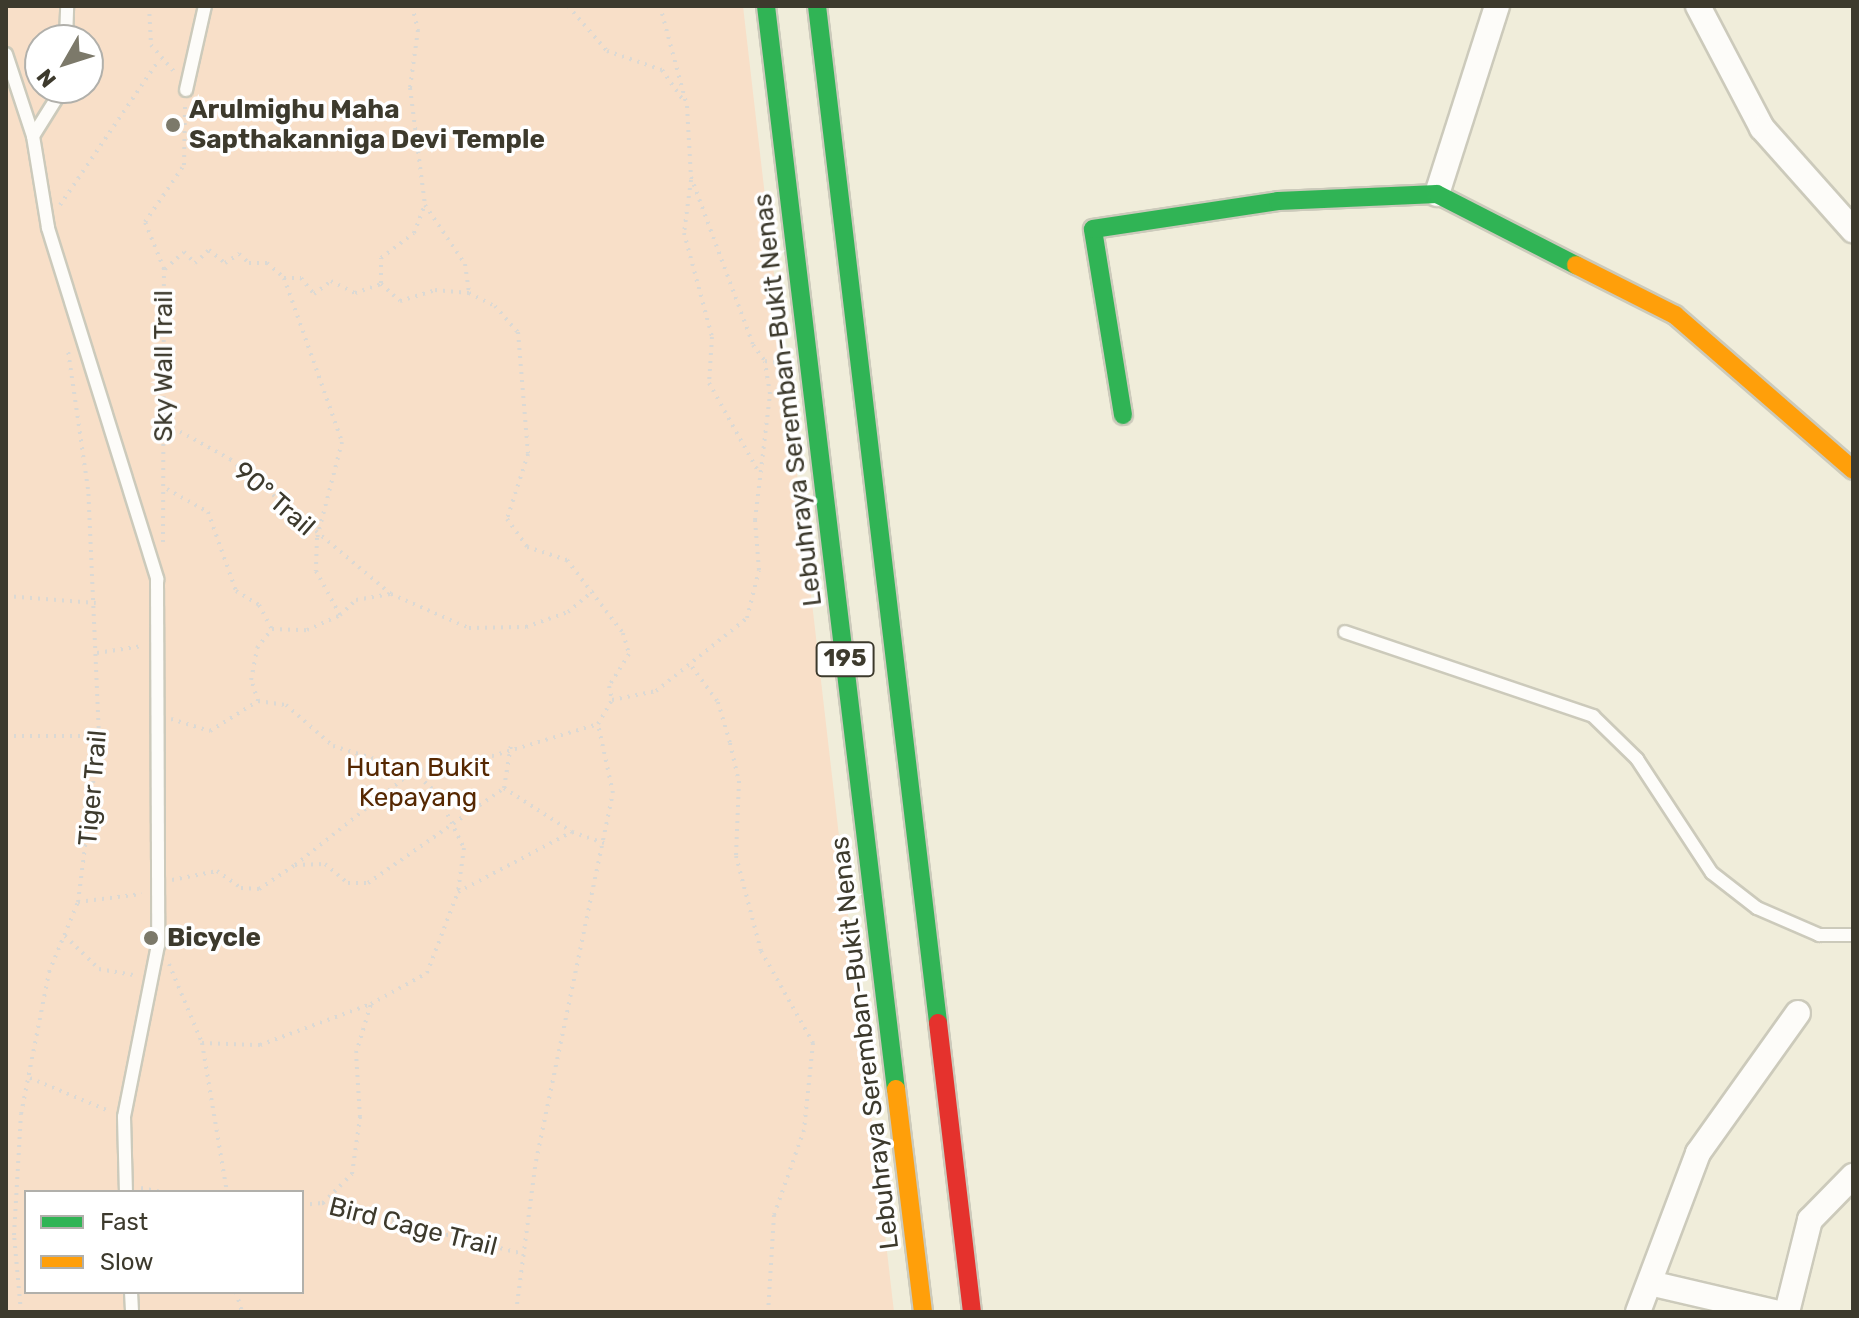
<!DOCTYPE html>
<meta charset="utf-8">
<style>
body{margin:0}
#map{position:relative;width:1859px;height:1318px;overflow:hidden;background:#f0edda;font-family:Rubik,sans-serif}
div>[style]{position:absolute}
.green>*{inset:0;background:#f8dfc8}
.path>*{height:4px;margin-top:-2px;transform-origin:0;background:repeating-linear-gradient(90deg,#dbd9d4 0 2px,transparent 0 8px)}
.roads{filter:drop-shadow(2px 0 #cccabb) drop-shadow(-2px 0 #cccabb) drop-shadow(0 2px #cccabb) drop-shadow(0 -2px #cccabb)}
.lane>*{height:12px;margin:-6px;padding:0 6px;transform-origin:6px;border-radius:6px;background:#fdfcf9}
.street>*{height:24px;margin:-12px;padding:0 12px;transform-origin:12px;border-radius:12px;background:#fdfcf9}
.fast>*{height:18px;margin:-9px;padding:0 9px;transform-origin:9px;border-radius:9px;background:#30b455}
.slow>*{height:18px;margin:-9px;padding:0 9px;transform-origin:9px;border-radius:9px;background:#ff9f0a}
.jam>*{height:18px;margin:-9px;padding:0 9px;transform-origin:9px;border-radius:9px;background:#e5322d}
.dots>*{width:22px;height:22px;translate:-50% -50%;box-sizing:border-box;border:4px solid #fff;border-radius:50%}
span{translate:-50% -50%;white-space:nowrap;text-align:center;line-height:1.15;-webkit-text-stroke:7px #fff;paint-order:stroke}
.shield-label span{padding:2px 6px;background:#fff;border:2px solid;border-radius:6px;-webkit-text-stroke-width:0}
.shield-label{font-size:24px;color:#3d3a2d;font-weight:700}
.poi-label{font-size:26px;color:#3d3a2d;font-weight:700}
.left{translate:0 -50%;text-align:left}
.street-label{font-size:26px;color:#3d3a2d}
.park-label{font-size:26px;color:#562802}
.frame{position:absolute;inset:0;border:8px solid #3d3a2d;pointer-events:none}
.legend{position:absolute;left:24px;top:1190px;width:280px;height:104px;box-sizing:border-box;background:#fff;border:2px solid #b1b0ab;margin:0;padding:10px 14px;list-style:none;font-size:24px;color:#3d3a2d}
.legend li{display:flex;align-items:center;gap:16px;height:40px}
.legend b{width:40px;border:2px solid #b1b0ab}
.north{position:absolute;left:24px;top:24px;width:80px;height:80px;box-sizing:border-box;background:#fff;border:2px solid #b1b0ab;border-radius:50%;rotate:231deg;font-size:22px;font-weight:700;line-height:32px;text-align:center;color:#3d3a2d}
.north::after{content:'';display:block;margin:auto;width:28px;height:36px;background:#7c796a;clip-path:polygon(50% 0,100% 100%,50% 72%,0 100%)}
</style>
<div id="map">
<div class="green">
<i style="clip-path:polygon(evenodd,6px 6px,743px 6px,894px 1312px,6px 1312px,6px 6px,40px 40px,88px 40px,88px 88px,40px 88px,40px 40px,6px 6px,26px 1192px,302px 1192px,302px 1292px,26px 1292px,26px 1192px)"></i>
</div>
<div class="path">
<i style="left:149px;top:6px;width:39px;rotate:87deg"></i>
<i style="left:151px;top:45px;width:35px;rotate:49deg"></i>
<i style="left:412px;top:6px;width:25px;rotate:76deg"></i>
<i style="left:418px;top:30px;width:59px;rotate:97.9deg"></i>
<i style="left:410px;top:88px;width:118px;rotate:82.7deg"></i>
<i style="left:425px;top:205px;width:71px;rotate:55.9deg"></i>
<i style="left:465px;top:264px;width:29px;rotate:82deg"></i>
<i style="left:469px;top:293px;width:29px;rotate:27deg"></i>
<i style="left:495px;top:306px;width:35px;rotate:49deg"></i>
<i style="left:518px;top:332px;width:122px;rotate:85.3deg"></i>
<i style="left:528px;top:454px;width:68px;rotate:107.9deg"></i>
<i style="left:507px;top:519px;width:34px;rotate:54deg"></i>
<i style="left:527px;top:547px;width:42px;rotate:18deg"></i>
<i style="left:567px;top:560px;width:92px;rotate:52.5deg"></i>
<i style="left:623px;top:633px;width:22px;rotate:74deg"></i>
<i style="left:629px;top:654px;width:38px;rotate:122deg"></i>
<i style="left:609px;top:686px;width:14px;rotate:78deg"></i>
<i style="left:568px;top:6px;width:60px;rotate:49.1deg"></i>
<i style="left:607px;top:51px;width:58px;rotate:19.1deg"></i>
<i style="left:662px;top:70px;width:38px;rotate:55deg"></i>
<i style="left:660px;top:6px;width:104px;rotate:74.9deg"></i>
<i style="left:687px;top:106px;width:71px;rotate:86.8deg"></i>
<i style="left:691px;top:177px;width:179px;rotate:69.7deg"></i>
<i style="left:753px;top:345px;width:20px;rotate:53deg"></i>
<i style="left:765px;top:361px;width:14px;rotate:8deg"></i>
<i style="left:691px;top:180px;width:53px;rotate:97.5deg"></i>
<i style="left:684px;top:233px;width:108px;rotate:74.9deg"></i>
<i style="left:712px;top:337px;width:46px;rotate:93.7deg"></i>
<i style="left:709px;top:383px;width:101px;rotate:60.9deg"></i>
<i style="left:60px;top:205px;width:176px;rotate:-55.7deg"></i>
<i style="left:165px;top:269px;width:25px;rotate:-42deg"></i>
<i style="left:184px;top:252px;width:16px;rotate:45deg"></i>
<i style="left:195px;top:263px;width:19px;rotate:-43deg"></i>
<i style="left:209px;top:250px;width:21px;rotate:39deg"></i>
<i style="left:225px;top:263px;width:17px;rotate:-33deg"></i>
<i style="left:239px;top:254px;width:13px;rotate:42deg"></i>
<i style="left:249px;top:263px;width:18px"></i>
<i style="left:267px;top:263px;width:23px;rotate:41deg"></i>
<i style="left:284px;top:278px;width:17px"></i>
<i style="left:301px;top:278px;width:21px;rotate:51deg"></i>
<i style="left:314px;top:294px;width:21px;rotate:-37deg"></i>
<i style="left:331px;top:281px;width:27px;rotate:27deg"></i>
<i style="left:355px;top:293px;width:28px;rotate:-19deg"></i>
<i style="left:381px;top:284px;width:25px;rotate:42deg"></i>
<i style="left:400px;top:301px;width:37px;rotate:-17deg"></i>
<i style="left:435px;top:290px;width:34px;rotate:5deg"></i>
<i style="left:284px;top:278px;width:174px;rotate:70.5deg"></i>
<i style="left:342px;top:442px;width:99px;rotate:104.6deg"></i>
<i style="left:317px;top:538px;width:33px;rotate:92deg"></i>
<i style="left:316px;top:571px;width:50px;rotate:61.4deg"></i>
<i style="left:340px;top:615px;width:22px;rotate:-43deg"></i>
<i style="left:356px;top:600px;width:36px;rotate:-10deg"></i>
<i style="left:381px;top:283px;width:25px;rotate:-90deg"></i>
<i style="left:381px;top:258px;width:41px;rotate:-37.1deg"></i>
<i style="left:414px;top:233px;width:30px;rotate:-69deg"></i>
<i style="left:166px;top:424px;width:73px;rotate:28.7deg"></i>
<i style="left:230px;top:459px;width:210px;rotate:40deg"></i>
<i style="left:391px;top:594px;width:85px;rotate:23.6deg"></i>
<i style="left:469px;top:628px;width:57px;rotate:-1deg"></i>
<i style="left:526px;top:627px;width:45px;rotate:-19.7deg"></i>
<i style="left:568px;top:612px;width:33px;rotate:-40deg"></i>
<i style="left:167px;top:489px;width:47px;rotate:29.3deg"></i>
<i style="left:208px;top:512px;width:84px;rotate:70.5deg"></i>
<i style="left:236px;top:591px;width:27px;rotate:31deg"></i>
<i style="left:259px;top:605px;width:27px;rotate:62deg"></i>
<i style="left:163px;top:542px;width:273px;rotate:-89.8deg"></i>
<i style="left:164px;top:269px;width:51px;rotate:-112deg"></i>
<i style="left:145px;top:222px;width:69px;rotate:-55.6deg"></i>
<i style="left:184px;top:165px;width:60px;rotate:-89deg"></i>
<i style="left:6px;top:596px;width:90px;rotate:4.4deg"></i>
<i style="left:97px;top:653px;width:46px;rotate:-8.8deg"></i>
<i style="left:692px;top:667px;width:44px;rotate:53.4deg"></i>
<i style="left:718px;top:702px;width:43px;rotate:73.7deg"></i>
<i style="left:730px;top:743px;width:39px;rotate:77deg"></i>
<i style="left:739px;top:781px;width:75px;rotate:92.3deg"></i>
<i style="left:736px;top:856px;width:98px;rotate:75.3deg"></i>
<i style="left:761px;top:951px;width:106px;rotate:60.5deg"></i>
<i style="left:813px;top:1043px;width:87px;rotate:95.9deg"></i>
<i style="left:804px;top:1130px;width:90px;rotate:109.4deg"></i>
<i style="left:774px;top:1215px;width:97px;rotate:93.5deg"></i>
<i style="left:258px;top:701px;width:22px;rotate:-108deg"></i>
<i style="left:251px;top:680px;width:33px;rotate:-79deg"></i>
<i style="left:257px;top:648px;width:24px;rotate:-52deg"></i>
<i style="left:272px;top:629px;width:35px;rotate:2deg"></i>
<i style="left:307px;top:630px;width:36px;rotate:-24deg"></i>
<i style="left:171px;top:719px;width:41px;rotate:17.1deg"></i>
<i style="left:210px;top:731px;width:57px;rotate:-32deg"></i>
<i style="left:258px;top:701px;width:28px;rotate:8deg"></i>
<i style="left:286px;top:705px;width:62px;rotate:41.1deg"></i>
<i style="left:333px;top:746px;width:84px;rotate:17.4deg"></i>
<i style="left:413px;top:771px;width:57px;rotate:-8.1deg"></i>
<i style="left:469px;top:763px;width:135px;rotate:-16.8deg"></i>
<i style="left:6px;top:736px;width:93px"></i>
<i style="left:504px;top:788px;width:44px;rotate:-80.8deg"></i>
<i style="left:295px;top:865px;width:151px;rotate:-38.5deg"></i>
<i style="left:413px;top:771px;width:33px;rotate:43deg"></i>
<i style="left:437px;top:793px;width:61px;rotate:63.9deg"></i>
<i style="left:464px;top:848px;width:44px;rotate:97.8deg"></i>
<i style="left:172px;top:880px;width:46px;rotate:-11.3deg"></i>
<i style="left:217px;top:871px;width:29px;rotate:35deg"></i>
<i style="left:241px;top:888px;width:18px;rotate:3deg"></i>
<i style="left:259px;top:889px;width:43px;rotate:-33.7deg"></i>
<i style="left:295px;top:865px;width:30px;rotate:-2deg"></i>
<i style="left:325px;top:864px;width:30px;rotate:40deg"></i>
<i style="left:348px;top:883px;width:20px"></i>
<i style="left:368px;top:883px;width:166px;rotate:-34.9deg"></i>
<i style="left:504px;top:788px;width:81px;rotate:32.9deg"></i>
<i style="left:572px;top:832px;width:34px;rotate:19deg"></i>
<i style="left:78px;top:902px;width:64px;rotate:-7.1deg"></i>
<i style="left:65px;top:936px;width:47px;rotate:44.1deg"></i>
<i style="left:99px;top:969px;width:39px;rotate:10deg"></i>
<i style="left:169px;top:964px;width:86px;rotate:67.3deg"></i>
<i style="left:202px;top:1043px;width:151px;rotate:80.5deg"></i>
<i style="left:202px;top:1043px;width:58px;rotate:2deg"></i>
<i style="left:260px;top:1045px;width:118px;rotate:-20.3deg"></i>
<i style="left:371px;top:1004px;width:64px;rotate:-29deg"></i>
<i style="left:427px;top:973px;width:87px;rotate:-69.1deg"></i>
<i style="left:458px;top:892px;width:129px;rotate:-27.8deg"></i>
<i style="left:30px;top:1078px;width:86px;rotate:22.7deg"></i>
<i style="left:141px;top:1188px;width:21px;rotate:11deg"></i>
<i style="left:323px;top:1203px;width:41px;rotate:-45deg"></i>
<i style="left:352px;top:1174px;width:58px;rotate:-82deg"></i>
<i style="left:360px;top:1117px;width:64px;rotate:-93.6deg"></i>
<i style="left:356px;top:1053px;width:51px;rotate:-73deg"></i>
<i style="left:302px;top:1205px;width:20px;rotate:-6deg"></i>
<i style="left:322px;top:1203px;width:208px;rotate:14.2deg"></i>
<i style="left:236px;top:1292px;width:21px;rotate:73deg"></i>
<i style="left:21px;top:1312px;width:77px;rotate:-95.2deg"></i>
<i style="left:14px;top:1235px;width:121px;rotate:-86.7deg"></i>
<i style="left:21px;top:1114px;width:145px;rotate:-78.8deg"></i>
<i style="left:49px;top:972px;width:76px;rotate:-67.5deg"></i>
<i style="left:78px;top:902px;width:167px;rotate:-82.8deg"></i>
<i style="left:99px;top:736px;width:247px;rotate:-92.5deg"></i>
<i style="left:88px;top:489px;width:139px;rotate:-98.2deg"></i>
<i style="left:516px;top:1312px;width:152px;rotate:-82.5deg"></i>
<i style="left:536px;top:1161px;width:376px;rotate:-78.2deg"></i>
<i style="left:613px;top:793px;width:71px;rotate:-102.3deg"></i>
<i style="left:598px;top:724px;width:28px;rotate:-60deg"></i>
<i style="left:612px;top:700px;width:45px;rotate:-11.6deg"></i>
<i style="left:656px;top:691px;width:117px;rotate:-38.7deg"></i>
<i style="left:747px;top:618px;width:49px;rotate:-76deg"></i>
<i style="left:759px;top:570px;width:50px;rotate:-94.6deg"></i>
<i style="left:755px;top:520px;width:127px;rotate:-83.2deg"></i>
<i style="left:770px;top:394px;width:33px;rotate:-99deg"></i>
</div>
<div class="roads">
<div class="lane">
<i style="left:66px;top:40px;width:34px;rotate:-88deg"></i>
<i style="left:6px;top:54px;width:86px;rotate:71.8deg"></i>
<i style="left:33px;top:136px;width:93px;rotate:80.7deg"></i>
<i style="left:48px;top:228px;width:368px;rotate:72.7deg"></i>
<i style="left:157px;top:579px;width:366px;rotate:89.8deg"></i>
<i style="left:158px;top:945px;width:175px;rotate:101.2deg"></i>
<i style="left:124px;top:1117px;width:75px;rotate:88.5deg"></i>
<i style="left:186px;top:90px;width:86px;rotate:-77.3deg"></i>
<i style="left:33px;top:136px;width:57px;rotate:-58deg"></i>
<i style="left:1345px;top:632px;width:262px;rotate:18.7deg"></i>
<i style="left:1593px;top:716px;width:62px;rotate:44.3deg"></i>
<i style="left:1637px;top:759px;width:136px;rotate:56.7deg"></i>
<i style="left:1712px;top:873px;width:57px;rotate:37.9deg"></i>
<i style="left:1757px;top:908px;width:68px;rotate:23.5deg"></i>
<i style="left:1819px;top:935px;width:34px"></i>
<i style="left:131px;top:1292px;width:20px;rotate:87deg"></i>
</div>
<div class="street">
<i style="left:1698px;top:6px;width:138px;rotate:62.3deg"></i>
<i style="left:1762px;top:128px;width:137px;rotate:48.3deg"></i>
<i style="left:1437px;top:194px;width:197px;rotate:-72.3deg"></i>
<i style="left:1654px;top:1284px;width:123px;rotate:13.1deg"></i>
<i style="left:1638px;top:1312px;width:170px;rotate:-69.3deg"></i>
<i style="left:1698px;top:1153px;width:172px;rotate:-54.5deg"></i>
<i style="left:1787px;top:1312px;width:95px;rotate:-76deg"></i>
<i style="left:1810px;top:1220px;width:62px;rotate:-45.7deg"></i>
</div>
<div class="fast">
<i style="left:766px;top:6px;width:1091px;rotate:83.16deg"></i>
<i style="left:817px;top:6px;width:1024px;rotate:83.21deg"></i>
<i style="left:1123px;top:415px;width:188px;rotate:-99.2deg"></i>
<i style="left:1093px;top:229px;width:187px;rotate:-8.6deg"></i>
<i style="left:1278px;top:201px;width:159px;rotate:-2.5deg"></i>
<i style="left:1437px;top:194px;width:156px;rotate:27.1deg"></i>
</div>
<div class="slow">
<i style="left:1576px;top:265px;width:111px;rotate:26.8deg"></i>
<i style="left:1675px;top:315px;width:236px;rotate:41deg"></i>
<i style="left:896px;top:1089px;width:225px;rotate:83.1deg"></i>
</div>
<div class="jam">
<i style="left:938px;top:1023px;width:291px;rotate:83.3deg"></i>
</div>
</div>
<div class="dots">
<i style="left:173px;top:125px;background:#7c796a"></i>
<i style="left:151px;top:938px;background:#7c796a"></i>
</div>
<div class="shield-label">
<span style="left:845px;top:659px">195</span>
</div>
<div class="poi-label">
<span class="left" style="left:189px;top:125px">Arulmighu Maha<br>Sapthakanniga Devi Temple</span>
<span class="left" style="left:167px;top:938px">Bicycle</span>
</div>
<div class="street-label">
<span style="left:164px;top:366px;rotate:-90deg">Sky Wall Trail</span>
<span style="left:788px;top:400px;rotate:-97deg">Lebuhraya Seremban-Bukit Nenas</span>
<span style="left:274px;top:499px;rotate:41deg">90° Trail</span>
<span style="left:93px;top:788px;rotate:-85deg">Tiger Trail</span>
<span style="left:865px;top:1043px;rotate:-97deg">Lebuhraya Seremban-Bukit Nenas</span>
<span style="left:413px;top:1227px;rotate:14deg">Bird Cage Trail</span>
</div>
<div class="park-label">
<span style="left:418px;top:783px">Hutan Bukit<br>Kepayang</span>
</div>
<div class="frame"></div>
<ul class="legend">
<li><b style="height:10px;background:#30b455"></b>Fast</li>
<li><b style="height:10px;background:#ff9f0a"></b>Slow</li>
</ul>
<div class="north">N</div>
</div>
